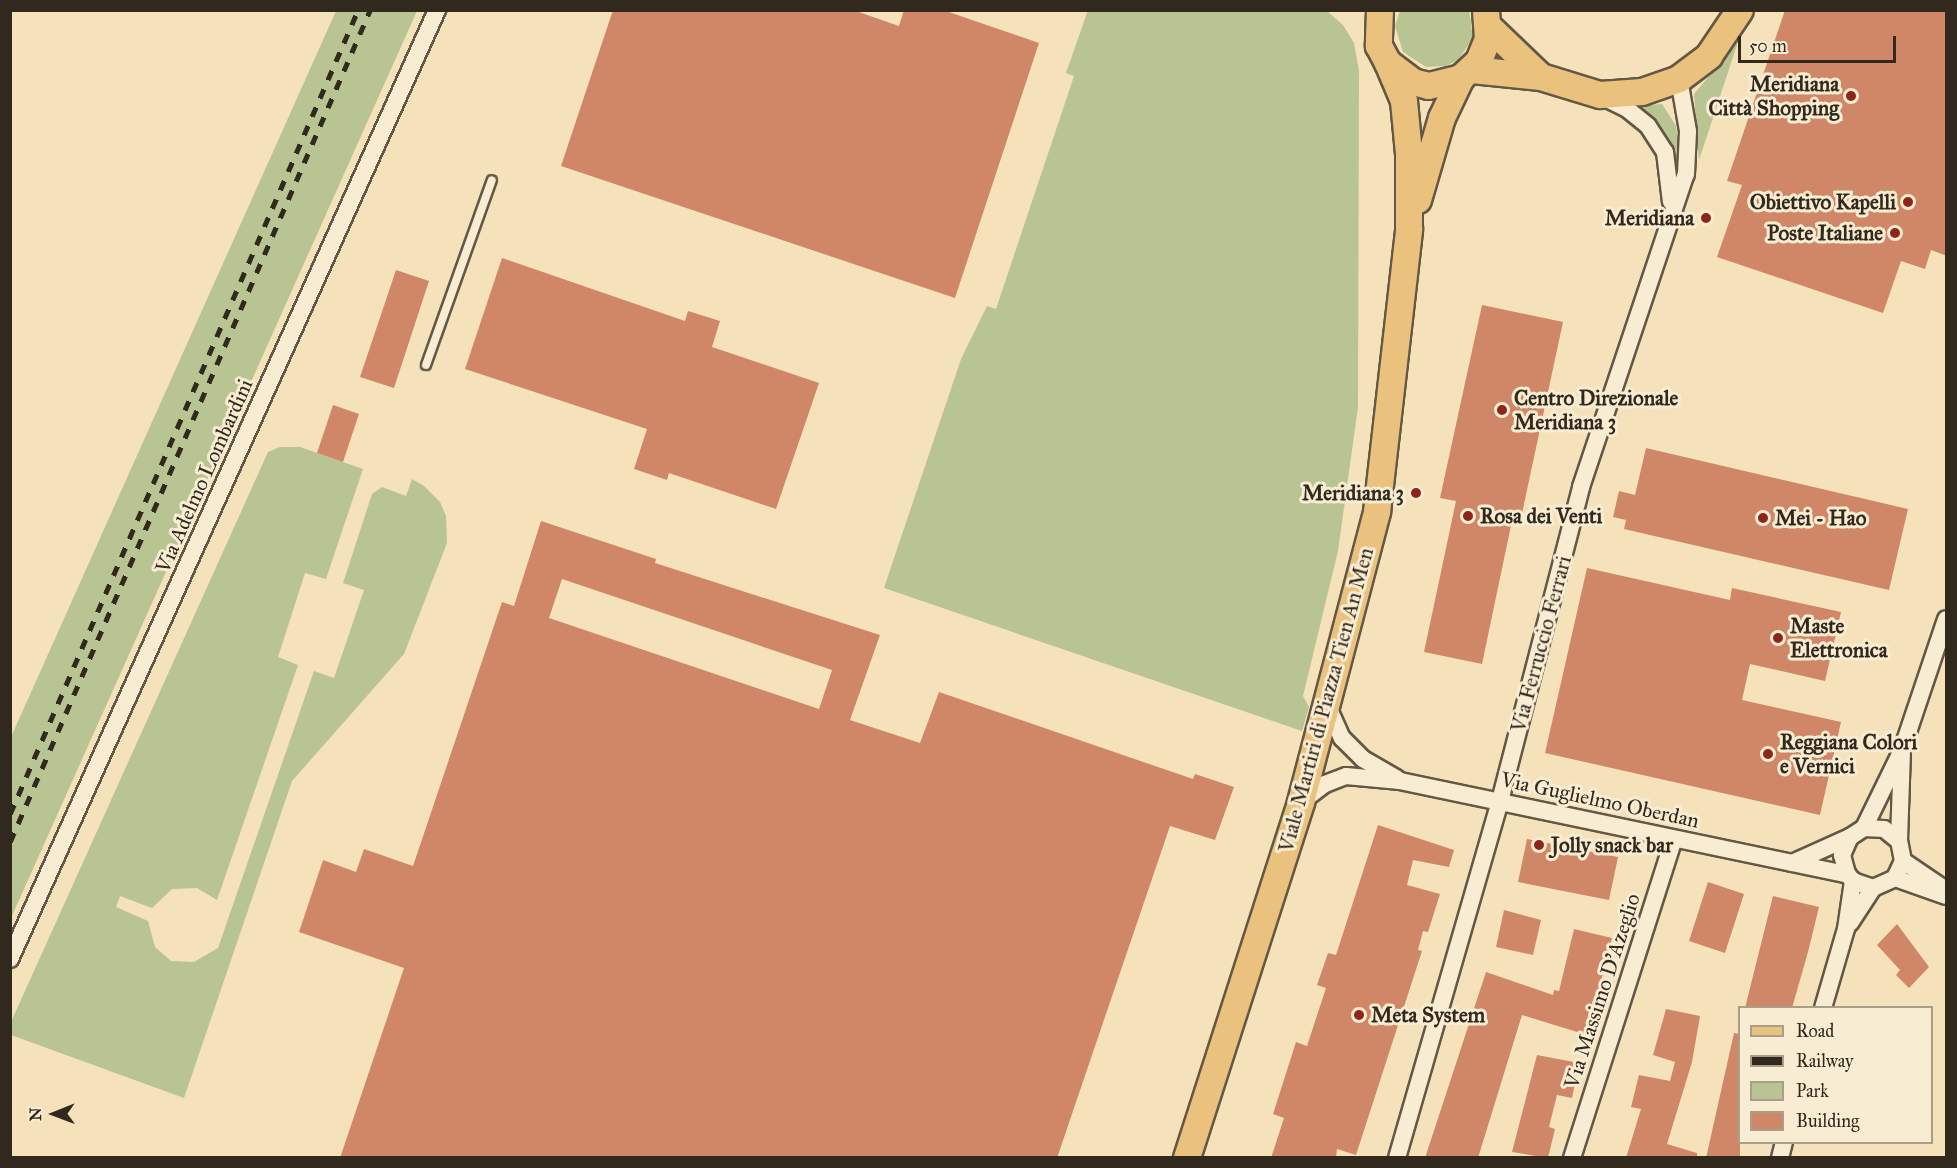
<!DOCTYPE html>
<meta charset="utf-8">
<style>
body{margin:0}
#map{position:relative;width:1957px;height:1168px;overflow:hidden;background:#f5e2ba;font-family:"IM FELL Great Primer",serif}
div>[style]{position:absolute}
.green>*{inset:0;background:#b8c492}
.building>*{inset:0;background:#d08768}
.roads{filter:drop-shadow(2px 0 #635745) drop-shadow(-2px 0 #635745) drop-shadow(0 2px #635745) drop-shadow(0 -2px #635745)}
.service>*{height:8px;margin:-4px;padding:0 4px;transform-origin:4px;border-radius:4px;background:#f8ecd2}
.minor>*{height:16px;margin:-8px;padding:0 8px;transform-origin:8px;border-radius:8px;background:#f8ecd2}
.primary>*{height:26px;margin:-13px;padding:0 13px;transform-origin:13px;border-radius:13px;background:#eac17d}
.rail>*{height:4.5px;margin-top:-2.25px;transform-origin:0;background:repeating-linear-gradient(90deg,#32291e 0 10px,transparent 0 20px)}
.dots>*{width:16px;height:16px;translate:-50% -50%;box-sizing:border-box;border:3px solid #f8ecd2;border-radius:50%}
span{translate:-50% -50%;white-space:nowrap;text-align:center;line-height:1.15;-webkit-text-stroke:6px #f8ecd2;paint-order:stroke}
.poi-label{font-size:21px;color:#32291e;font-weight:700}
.right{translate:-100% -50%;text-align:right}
.left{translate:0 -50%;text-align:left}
.street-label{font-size:21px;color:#32291e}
.frame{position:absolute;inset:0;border:12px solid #32291e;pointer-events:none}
.legend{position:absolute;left:1738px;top:1006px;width:195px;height:138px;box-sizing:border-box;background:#f8ecd2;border:2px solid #a99e8a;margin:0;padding:8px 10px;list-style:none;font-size:18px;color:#32291e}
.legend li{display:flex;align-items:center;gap:12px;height:30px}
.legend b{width:30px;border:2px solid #a99e8a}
.north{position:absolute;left:24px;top:1084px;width:60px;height:60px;-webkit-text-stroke:4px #f8ecd2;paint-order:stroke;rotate:269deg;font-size:16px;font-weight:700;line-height:24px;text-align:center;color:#32291e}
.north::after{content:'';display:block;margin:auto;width:21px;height:27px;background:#32291e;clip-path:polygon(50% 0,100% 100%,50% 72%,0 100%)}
.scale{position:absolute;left:1738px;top:36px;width:158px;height:27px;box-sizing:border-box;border:3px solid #32291e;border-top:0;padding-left:8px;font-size:18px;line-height:21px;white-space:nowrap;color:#32291e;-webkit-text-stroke:4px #f8ecd2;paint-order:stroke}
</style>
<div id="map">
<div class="green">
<i style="clip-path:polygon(1088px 10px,1327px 11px,1343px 25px,1354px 43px,1359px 71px,1358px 407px,1338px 551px,1303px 696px,1309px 707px,1302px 731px,884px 588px,961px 359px,987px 306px,996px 309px,1074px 76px,1066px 73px)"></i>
<i style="clip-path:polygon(1469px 10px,1473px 38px,1458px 60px,1446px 66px,1426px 67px,1403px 52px,1395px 26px,1400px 11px)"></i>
<i style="clip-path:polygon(336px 11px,417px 11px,11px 918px,11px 737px)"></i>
<i style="clip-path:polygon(1738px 42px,1699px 160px,1694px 94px)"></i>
<i style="clip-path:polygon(1662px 104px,1676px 126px,1680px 157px,1677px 183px,1646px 115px,1637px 106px)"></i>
<i style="clip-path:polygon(280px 447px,300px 447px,363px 469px,326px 579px,305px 573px,278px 657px,298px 665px,217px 900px,197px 888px,172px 889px,152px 908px,120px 896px,116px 907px,148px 921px,155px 947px,171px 961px,194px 962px,218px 948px,314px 671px,334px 678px,364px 590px,343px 583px,372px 494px,382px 487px,406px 496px,412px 479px,424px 486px,440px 502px,446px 516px,447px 543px,404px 654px,292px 781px,184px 1098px,11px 1035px,11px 1022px,268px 452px)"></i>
</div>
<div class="building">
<i style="clip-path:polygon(613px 10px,853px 10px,899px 26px,904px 10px,943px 10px,1039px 43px,955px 298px,561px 166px)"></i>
<i style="clip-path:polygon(1785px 10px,1947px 10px,1947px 256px,1931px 250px,1925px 269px,1901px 261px,1883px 313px,1717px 257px,1742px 185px,1727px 181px)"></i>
<i style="clip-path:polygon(502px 258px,685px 321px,688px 311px,720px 321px,712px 347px,819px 383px,776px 509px,669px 473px,667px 480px,634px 469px,647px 429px,465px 369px)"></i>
<i style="clip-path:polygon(396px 270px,429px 281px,394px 388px,360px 377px)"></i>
<i style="clip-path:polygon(1482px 305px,1563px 322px,1521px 518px,1513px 516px,1482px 664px,1424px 652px,1456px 501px,1440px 498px)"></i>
<i style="clip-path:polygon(333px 405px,359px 414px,343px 462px,317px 453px)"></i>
<i style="clip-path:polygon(1646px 448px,1908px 509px,1889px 590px,1624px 529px,1626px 520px,1613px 517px,1619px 491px,1635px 495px)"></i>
<i style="clip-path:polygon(evenodd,541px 521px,656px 559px,655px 563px,880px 635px,850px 720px,920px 743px,939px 692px,1193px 779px,1195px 774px,1234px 787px,1215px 840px,1170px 826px,1057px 1158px,340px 1158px,404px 968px,299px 932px,323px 860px,356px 872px,364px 849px,413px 866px,502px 602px,514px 606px,541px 521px,562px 579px,832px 670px,819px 709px,549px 618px,562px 579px)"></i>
<i style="clip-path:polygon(1587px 568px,1730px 600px,1732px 588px,1841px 612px,1825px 681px,1750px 664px,1742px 700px,1841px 722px,1820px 815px,1545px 753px)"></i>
<i style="clip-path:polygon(1378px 825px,1454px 850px,1449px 867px,1413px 860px,1407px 885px,1440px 894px,1428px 932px,1423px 931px,1418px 950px,1422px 951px,1356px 1155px,1337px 1149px,1336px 1158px,1271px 1158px,1284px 1118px,1273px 1114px,1296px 1042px,1307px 1046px,1326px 988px,1317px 985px,1328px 953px,1336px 955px)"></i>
<i style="clip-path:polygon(1527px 839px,1618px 857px,1609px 900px,1518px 882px)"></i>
<i style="clip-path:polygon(1708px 882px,1744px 894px,1725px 953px,1689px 941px)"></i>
<i style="clip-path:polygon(1773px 896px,1819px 907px,1808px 952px,1792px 1008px,1745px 1008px)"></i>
<i style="clip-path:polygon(1504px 910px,1541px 920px,1533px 955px,1496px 947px)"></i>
<i style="clip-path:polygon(1897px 924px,1929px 967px,1909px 988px,1896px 975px,1900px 970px,1877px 945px)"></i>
<i style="clip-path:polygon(1574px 929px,1612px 938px,1587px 1035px,1522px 1015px,1478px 1158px,1425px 1158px,1486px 972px,1553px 995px,1554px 990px,1559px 991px)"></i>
<i style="clip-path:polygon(1666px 1009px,1700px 1016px,1692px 1062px,1667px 1144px,1697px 1153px,1697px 1158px,1626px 1158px,1641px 1109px,1631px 1107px,1639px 1075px,1670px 1081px,1675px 1062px,1653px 1055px)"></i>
<i style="clip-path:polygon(1734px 1033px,1740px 1034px,1740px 1158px,1706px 1158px)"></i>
<i style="clip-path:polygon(1537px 1055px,1579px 1063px,1572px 1098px,1557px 1095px,1549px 1127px,1555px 1129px,1548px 1158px,1512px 1152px)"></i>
</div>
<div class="roads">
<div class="service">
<i style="left:426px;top:365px;width:196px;rotate:-70.4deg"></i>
</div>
<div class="minor">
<i style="left:1603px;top:97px;width:25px;rotate:26deg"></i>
<i style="left:1626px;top:108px;width:28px;rotate:39deg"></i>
<i style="left:1648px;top:126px;width:31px;rotate:57deg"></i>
<i style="left:1665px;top:152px;width:50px;rotate:83.2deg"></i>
<i style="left:1328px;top:707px;width:34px;rotate:66deg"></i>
<i style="left:1342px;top:738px;width:30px;rotate:45deg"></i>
<i style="left:1363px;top:759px;width:39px;rotate:30deg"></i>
<i style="left:1301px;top:802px;width:30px;rotate:-37deg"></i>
<i style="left:1325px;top:784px;width:22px;rotate:-21deg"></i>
<i style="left:1346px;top:776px;width:54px;rotate:5.3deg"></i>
<i style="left:1400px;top:781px;width:457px;rotate:11.8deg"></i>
<i style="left:1864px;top:828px;width:87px;rotate:-64deg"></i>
<i style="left:1902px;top:750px;width:138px;rotate:-71.4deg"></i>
<i style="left:1899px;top:841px;width:19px;rotate:-141deg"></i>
<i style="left:1884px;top:829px;width:20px;rotate:-177deg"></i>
<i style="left:1864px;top:828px;width:17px;rotate:147deg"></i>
<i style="left:1850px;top:837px;width:20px;rotate:114deg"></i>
<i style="left:1842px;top:855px;width:20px;rotate:75deg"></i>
<i style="left:1847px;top:874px;width:9px;rotate:49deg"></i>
<i style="left:1853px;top:881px;width:21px;rotate:19deg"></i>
<i style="left:1873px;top:888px;width:24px;rotate:-24deg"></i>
<i style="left:1895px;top:878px;width:19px;rotate:-65deg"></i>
<i style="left:1903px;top:861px;width:20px;rotate:-101deg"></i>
<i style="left:1899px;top:841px;width:91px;rotate:-88.1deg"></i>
<i style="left:1903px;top:861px;width:52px;rotate:34deg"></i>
<i style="left:1792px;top:863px;width:64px;rotate:-24.1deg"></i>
<i style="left:1895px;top:878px;width:54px;rotate:19.4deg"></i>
<i style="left:1850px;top:923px;width:42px;rotate:-56.7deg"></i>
<i style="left:10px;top:959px;width:1041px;rotate:-65.77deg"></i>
<i style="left:1823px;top:1008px;width:82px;rotate:-73.8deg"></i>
<i style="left:1846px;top:929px;width:49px;rotate:-81.7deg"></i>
<i style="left:1397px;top:1158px;width:372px;rotate:-73.9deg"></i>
<i style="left:1500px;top:801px;width:324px;rotate:-75.5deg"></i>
<i style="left:1581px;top:487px;width:330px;rotate:-71.5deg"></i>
<i style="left:1686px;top:174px;width:43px;rotate:-87.3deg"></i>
<i style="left:1688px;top:131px;width:53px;rotate:-99.8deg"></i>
<i style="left:1572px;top:1158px;width:335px;rotate:-72.3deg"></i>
<i style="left:1780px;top:1158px;width:16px;rotate:-76deg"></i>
</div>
<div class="primary">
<i style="left:1380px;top:10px;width:36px;rotate:92deg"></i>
<i style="left:1379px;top:46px;width:19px;rotate:62deg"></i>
<i style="left:1388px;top:63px;width:31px;rotate:37deg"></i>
<i style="left:1413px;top:82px;width:16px;rotate:14deg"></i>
<i style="left:1429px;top:86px;width:33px;rotate:-14deg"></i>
<i style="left:1461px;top:78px;width:25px;rotate:-43deg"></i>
<i style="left:1479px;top:61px;width:24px;rotate:-68deg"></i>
<i style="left:1488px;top:39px;width:29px;rotate:-94deg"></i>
<i style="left:1489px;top:27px;width:72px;rotate:43.9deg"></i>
<i style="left:1472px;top:70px;width:69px;rotate:5.8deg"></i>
<i style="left:1541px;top:77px;width:62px;rotate:17deg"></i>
<i style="left:1600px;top:95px;width:42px;rotate:-4.1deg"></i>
<i style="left:1642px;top:92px;width:39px;rotate:-19deg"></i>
<i style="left:1679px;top:79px;width:38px;rotate:-37deg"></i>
<i style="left:1709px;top:56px;width:55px;rotate:-56deg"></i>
<i style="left:1418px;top:200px;width:85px;rotate:-73.7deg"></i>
<i style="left:1442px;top:118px;width:44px;rotate:-64.6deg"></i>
<i style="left:1187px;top:1158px;width:374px;rotate:-72.2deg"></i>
<i style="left:1301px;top:802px;width:300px;rotate:-75.3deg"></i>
<i style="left:1377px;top:512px;width:285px;rotate:-83.5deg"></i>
<i style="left:1409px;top:229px;width:75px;rotate:-90deg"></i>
<i style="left:1409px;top:154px;width:53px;rotate:-95.4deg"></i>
<i style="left:1404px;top:101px;width:41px;rotate:-112.8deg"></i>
</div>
</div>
<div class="rail">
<i style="left:10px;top:814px;width:876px;rotate:-66.6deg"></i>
<i style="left:10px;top:842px;width:907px;rotate:-66.6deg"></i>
</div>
<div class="dots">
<i style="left:1851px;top:96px;background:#8f2418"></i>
<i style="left:1908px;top:202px;background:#8f2418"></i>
<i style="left:1706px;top:218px;background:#8f2418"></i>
<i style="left:1895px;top:233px;background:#8f2418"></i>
<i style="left:1502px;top:410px;background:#8f2418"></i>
<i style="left:1416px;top:493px;background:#8f2418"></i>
<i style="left:1468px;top:516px;background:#8f2418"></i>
<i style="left:1763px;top:518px;background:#8f2418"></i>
<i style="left:1778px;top:638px;background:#8f2418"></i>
<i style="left:1768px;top:754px;background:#8f2418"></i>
<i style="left:1539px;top:845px;background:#8f2418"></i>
<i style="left:1359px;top:1015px;background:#8f2418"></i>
</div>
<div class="poi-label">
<span class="right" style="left:1839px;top:96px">Meridiana<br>Città Shopping</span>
<span class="right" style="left:1896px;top:202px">Obiettivo Kapelli</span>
<span class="right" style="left:1694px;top:218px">Meridiana</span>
<span class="right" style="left:1883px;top:233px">Poste Italiane</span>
<span class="left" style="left:1514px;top:410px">Centro Direzionale<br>Meridiana 3</span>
<span class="right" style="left:1404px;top:493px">Meridiana 3</span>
<span class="left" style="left:1480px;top:516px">Rosa dei Venti</span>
<span class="left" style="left:1775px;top:518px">Mei - Hao</span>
<span class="left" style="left:1790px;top:638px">Maste<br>Elettronica</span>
<span class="left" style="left:1780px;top:754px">Reggiana Colori<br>e Vernici</span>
<span class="left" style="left:1551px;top:845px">Jolly snack bar</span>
<span class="left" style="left:1371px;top:1015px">Meta System</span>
</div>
<div class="street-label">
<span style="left:204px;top:476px;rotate:-66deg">Via Adelmo Lombardini</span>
<span style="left:1541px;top:644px;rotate:-75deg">Via Ferruccio Ferrari</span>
<span style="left:1326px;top:700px;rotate:-75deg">Viale Martiri di Piazza Tien An Men</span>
<span style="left:1600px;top:800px;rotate:12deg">Via Guglielmo Oberdan</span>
<span style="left:1602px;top:991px;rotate:-72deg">Via Massimo D'Azeglio</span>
</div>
<div class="frame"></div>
<ul class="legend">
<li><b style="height:8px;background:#eac17d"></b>Road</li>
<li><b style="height:8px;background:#32291e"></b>Railway</li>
<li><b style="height:16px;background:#b8c492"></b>Park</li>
<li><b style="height:16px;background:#d08768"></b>Building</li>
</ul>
<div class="north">N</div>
<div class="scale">50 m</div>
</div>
